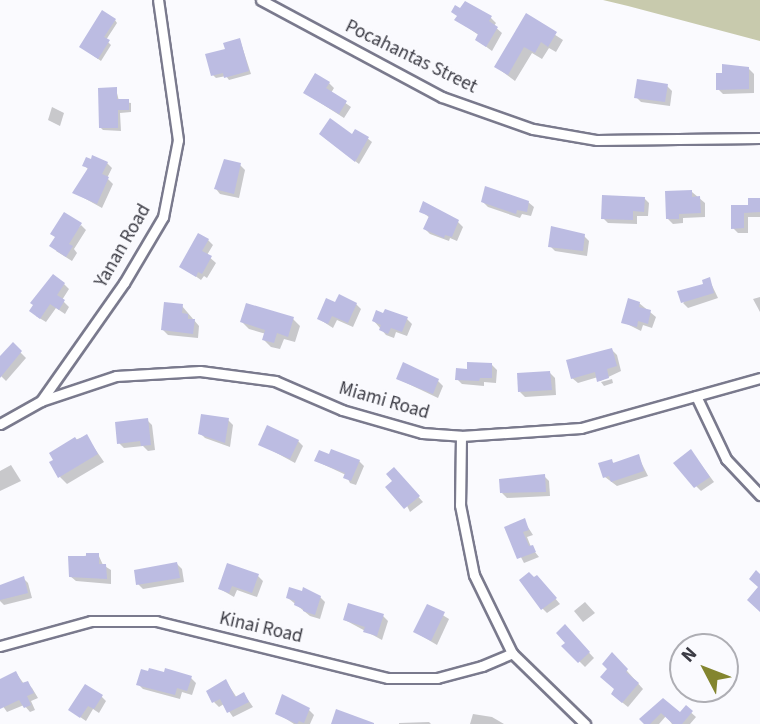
<!DOCTYPE html>
<style>
body{margin:0}
#map{position:relative;width:760px;height:724px;overflow:hidden;background:#fafafe;font-family:"Source Sans 3",sans-serif}
div>[style]{position:absolute}
.green>*{inset:0;background:#c8caad}
.shadow>*{inset:0;background:#0003}
.building>*{inset:0;background:#bcbce2}
.roads{filter:drop-shadow(2px 0 #7a7a8d) drop-shadow(-2px 0 #7a7a8d) drop-shadow(0 2px #7a7a8d) drop-shadow(0 -2px #7a7a8d)}
.minor>*{height:9px;margin:-4.5px;padding:0 4.5px;transform-origin:4.5px;border-radius:4.5px;background:#fff}
span{translate:-50% -50%;white-space:nowrap;text-align:center;line-height:1.15;-webkit-text-stroke:5px #fafafe;paint-order:stroke}
.street-label{font-size:19px;color:#3b3b44}
.north{position:absolute;left:669px;top:633px;width:70px;height:70px;box-sizing:border-box;background:#fafafe;border:2px solid #aeaeb4;border-radius:50%;rotate:312deg;font-size:19px;font-weight:700;line-height:28px;text-align:center;color:#3b3b44}
.north::after{content:'';display:block;margin:auto;width:24px;height:32px;background:#83852f;clip-path:polygon(50% 0,100% 100%,50% 72%,0 100%)}
</style>
<div id="map">
<div class="green">
<i style="clip-path:polygon(603px 0,760px 0,760px 41px,628px 6px)"></i>
</div>
<div class="shadow">
<i style="clip-path:polygon(465px 4px,491px 18px,496px 23px,494px 26px,502px 33px,492px 51px,477px 40px,480px 36px,457px 20px)"></i>
<i style="clip-path:polygon(526px 16px,563px 40px,556px 52px,549px 48px,542px 59px,532px 53px,515px 81px,496px 67px)"></i>
<i style="clip-path:polygon(115px 20px,117px 23px,106px 40px,111px 45px,101px 61px,81px 47px)"></i>
<i style="clip-path:polygon(240px 40px,251px 74px,229px 80px,226px 76px,216px 78px,213px 75px,227px 50px)"></i>
<i style="clip-path:polygon(748px 68px,754px 74px,754px 93px,723px 94px,718px 89px)"></i>
<i style="clip-path:polygon(329px 83px,334px 88px,331px 93px,351px 107px,344px 118px,305px 93px)"></i>
<i style="clip-path:polygon(667px 86px,672px 91px,670px 106px,641px 102px,636px 97px)"></i>
<i style="clip-path:polygon(116px 89px,119px 101px,131px 103px,131px 112px,120px 113px,121px 131px,103px 130px,100px 127px)"></i>
<i style="clip-path:polygon(52px 107px,64px 113px,60px 126px,48px 120px)"></i>
<i style="clip-path:polygon(325px 138px,367px 138px,372px 142px,359px 164px)"></i>
<i style="clip-path:polygon(107px 163px,112px 168px,107px 178px,113px 184px,102px 208px,75px 193px,89px 170px,84px 165px)"></i>
<i style="clip-path:polygon(240px 165px,245px 170px,239px 198px,220px 194px,216px 189px)"></i>
<i style="clip-path:polygon(692px 192px,705px 203px,705px 217px,683px 218px,683px 223px,673px 224px,668px 219px)"></i>
<i style="clip-path:polygon(644px 198px,649px 203px,648px 216px,637px 216px,637px 224px,608px 223px,603px 218px)"></i>
<i style="clip-path:polygon(760px 199px,760px 217px,748px 217px,748px 233px,738px 233px,733px 228px,733px 207px,750px 206px)"></i>
<i style="clip-path:polygon(483px 202px,528px 202px,534px 207px,531px 216px,522px 214px,520px 218px,488px 207px)"></i>
<i style="clip-path:polygon(421px 211px,458px 222px,463px 227px,457px 241px,450px 238px,449px 241px,430px 234px,425px 229px,430px 218px)"></i>
<i style="clip-path:polygon(81px 225px,86px 230px,74px 249px,77px 253px,72px 261px,56px 251px)"></i>
<i style="clip-path:polygon(584px 236px,589px 241px,587px 256px,555px 251px,550px 246px)"></i>
<i style="clip-path:polygon(208px 240px,213px 245px,207px 255px,216px 263px,207px 278px,204px 276px,201px 280px,181px 266px)"></i>
<i style="clip-path:polygon(709px 279px,718px 298px,688px 308px,683px 303px)"></i>
<i style="clip-path:polygon(64px 284px,69px 289px,62px 300px,69px 307px,65px 314px,56px 308px,46px 322px,36px 316px)"></i>
<i style="clip-path:polygon(760px 297px,760px 312px,753px 299px)"></i>
<i style="clip-path:polygon(639px 303px,656px 317px,652px 328px,643px 325px,641px 331px,623px 322px)"></i>
<i style="clip-path:polygon(356px 304px,361px 309px,353px 327px,337px 320px,333px 328px,319px 319px,336px 305px)"></i>
<i style="clip-path:polygon(182px 306px,199px 326px,198px 338px,168px 335px,163px 330px)"></i>
<i style="clip-path:polygon(293px 319px,300px 326px,295px 342px,284px 339px,280px 349px,271px 347px,264px 340px,266px 334px,249px 329px,242px 322px)"></i>
<i style="clip-path:polygon(407px 319px,412px 324px,407px 336px,396px 332px,394px 338px,386px 335px,374px 321px)"></i>
<i style="clip-path:polygon(13px 345px,26px 358px,6px 381px,0 375px,0 357px)"></i>
<i style="clip-path:polygon(612px 350px,617px 355px,621px 371px,600px 381px,598px 377px,578px 383px,572px 378px)"></i>
<i style="clip-path:polygon(492px 365px,497px 370px,496px 383px,484px 382px,484px 386px,462px 384px,457px 379px,469px 370px)"></i>
<i style="clip-path:polygon(550px 373px,555px 378px,556px 395px,525px 397px,520px 392px)"></i>
<i style="clip-path:polygon(398px 379px,438px 381px,443px 386px,438px 398px)"></i>
<i style="clip-path:polygon(612px 379px,613px 383px,604px 386px,601px 382px)"></i>
<i style="clip-path:polygon(147px 420px,152px 425px,155px 450px,148px 451px,143px 446px,124px 448px,119px 443px)"></i>
<i style="clip-path:polygon(228px 420px,233px 425px,230px 447px,205px 438px,200px 433px)"></i>
<i style="clip-path:polygon(86px 436px,104px 462px,67px 484px,60px 477px,69px 442px)"></i>
<i style="clip-path:polygon(298px 441px,303px 446px,295px 463px,260px 444px)"></i>
<i style="clip-path:polygon(691px 451px,714px 482px,701px 491px,696px 486px)"></i>
<i style="clip-path:polygon(638px 456px,648px 476px,617px 486px,605px 477px,611px 461px,615px 464px)"></i>
<i style="clip-path:polygon(316px 461px,359px 461px,364px 466px,356px 485px,350px 483px,346px 475px)"></i>
<i style="clip-path:polygon(11px 465px,21px 481px,0 491px,0 471px)"></i>
<i style="clip-path:polygon(394px 470px,423px 502px,410px 512px,395px 481px)"></i>
<i style="clip-path:polygon(544px 476px,549px 481px,550px 496px,507px 498px,502px 493px)"></i>
<i style="clip-path:polygon(524px 521px,533px 535px,527px 537px,531px 547px,539px 557px,524px 563px,506px 528px)"></i>
<i style="clip-path:polygon(98px 554px,103px 565px,111px 570px,111px 584px,76px 581px,70px 576px,70px 558px)"></i>
<i style="clip-path:polygon(177px 564px,182px 569px,184px 582px,143px 589px,138px 584px)"></i>
<i style="clip-path:polygon(258px 576px,263px 581px,257px 597px,237px 590px,234px 597px,220px 589px)"></i>
<i style="clip-path:polygon(23px 578px,28px 583px,32px 598px,4px 605px,0 601px,0 587px)"></i>
<i style="clip-path:polygon(534px 579px,541px 582px,560px 604px,547px 613px,542px 608px)"></i>
<i style="clip-path:polygon(320px 597px,325px 602px,320px 619px,310px 616px,288px 598px)"></i>
<i style="clip-path:polygon(585px 602px,595px 613px,583px 622px,574px 611px)"></i>
<i style="clip-path:polygon(428px 606px,449px 619px,437px 645px,415px 632px)"></i>
<i style="clip-path:polygon(383px 616px,388px 621px,382px 640px,345px 620px)"></i>
<i style="clip-path:polygon(570px 632px,594px 658px,585px 667px,564px 646px)"></i>
<i style="clip-path:polygon(612px 654px,643px 689px,628px 707px,618px 699px,609px 669px)"></i>
<i style="clip-path:polygon(16px 673px,24px 684px,27px 683px,32px 688px,38px 698px,31px 701px,35px 710px,30px 712px,24px 705px,7px 712px,0 702px,0 681px)"></i>
<i style="clip-path:polygon(191px 678px,196px 683px,192px 695px,182px 692px,180px 699px,143px 689px,138px 684px)"></i>
<i style="clip-path:polygon(226px 681px,237px 698px,244px 694px,253px 707px,233px 717px,224px 704px,219px 707px,214px 702px)"></i>
<i style="clip-path:polygon(101px 696px,106px 701px,99px 713px,93px 709px,86px 721px,70px 710px)"></i>
<i style="clip-path:polygon(663px 700px,680px 715px,686px 708px,696px 717px,690px 724px,672px 724px,666px 716px,659px 724px,646px 724px)"></i>
<i style="clip-path:polygon(309px 710px,314px 715px,310px 724px,294px 724px,277px 713px)"></i>
<i style="clip-path:polygon(473px 714px,492px 717px,504px 724px,470px 724px)"></i>
<i style="clip-path:polygon(429px 722px,431px 724px,399px 724px,399px 723px)"></i>
</div>
<div class="building">
<i style="clip-path:polygon(465px 1px,492px 16px,489px 21px,498px 27px,486px 47px,475px 40px,478px 34px,454px 20px,457px 16px,451px 12px,455px 5px,460px 8px)"></i>
<i style="clip-path:polygon(102px 10px,116px 19px,104px 37px,110px 40px,98px 59px,79px 47px)"></i>
<i style="clip-path:polygon(526px 13px,557px 32px,548px 47px,541px 42px,535px 53px,524px 47px,508px 75px,494px 67px)"></i>
<i style="clip-path:polygon(240px 38px,249px 71px,224px 78px,223px 73px,211px 76px,205px 54px,225px 49px,223px 43px)"></i>
<i style="clip-path:polygon(722px 64px,749px 67px,749px 89px,716px 90px,716px 73px,722px 73px)"></i>
<i style="clip-path:polygon(315px 73px,330px 82px,326px 88px,347px 101px,339px 114px,303px 93px)"></i>
<i style="clip-path:polygon(637px 79px,668px 84px,665px 102px,634px 98px)"></i>
<i style="clip-path:polygon(117px 87px,117px 99px,129px 99px,129px 110px,118px 110px,118px 128px,99px 128px,98px 88px)"></i>
<i style="clip-path:polygon(330px 118px,352px 134px,355px 129px,369px 137px,355px 162px,319px 134px)"></i>
<i style="clip-path:polygon(92px 155px,108px 162px,102px 174px,109px 177px,97px 204px,72px 193px,88px 168px,82px 166px,86px 157px,91px 159px)"></i>
<i style="clip-path:polygon(224px 159px,241px 163px,234px 194px,214px 189px)"></i>
<i style="clip-path:polygon(485px 186px,529px 201px,527px 212px,517px 210px,516px 214px,481px 202px)"></i>
<i style="clip-path:polygon(692px 190px,692px 197px,700px 196px,701px 213px,679px 214px,679px 219px,666px 219px,665px 191px)"></i>
<i style="clip-path:polygon(602px 195px,645px 197px,644px 212px,633px 211px,633px 220px,601px 219px)"></i>
<i style="clip-path:polygon(748px 198px,760px 198px,760px 212px,744px 213px,744px 228px,731px 229px,731px 205px,748px 205px)"></i>
<i style="clip-path:polygon(423px 201px,459px 220px,452px 237px,445px 235px,444px 238px,423px 229px,429px 216px,419px 212px)"></i>
<i style="clip-path:polygon(64px 212px,82px 223px,69px 244px,73px 246px,66px 257px,49px 246px,55px 237px,50px 234px)"></i>
<i style="clip-path:polygon(551px 226px,585px 234px,583px 251px,548px 247px)"></i>
<i style="clip-path:polygon(198px 233px,209px 239px,202px 251px,212px 256px,202px 274px,198px 272px,196px 277px,179px 267px)"></i>
<i style="clip-path:polygon(53px 274px,65px 283px,57px 295px,65px 300px,59px 310px,50px 304px,40px 319px,29px 311px,33px 305px,30px 303px)"></i>
<i style="clip-path:polygon(710px 277px,714px 293px,681px 303px,677px 291px,703px 284px,702px 280px)"></i>
<i style="clip-path:polygon(339px 294px,357px 303px,348px 323px,332px 316px,328px 324px,317px 319px,326px 298px,335px 302px)"></i>
<i style="clip-path:polygon(628px 298px,640px 302px,639px 307px,651px 310px,648px 324px,638px 321px,637px 327px,621px 323px)"></i>
<i style="clip-path:polygon(164px 302px,183px 304px,182px 313px,188px 314px,188px 319px,195px 319px,193px 334px,161px 330px)"></i>
<i style="clip-path:polygon(246px 303px,294px 317px,288px 337px,277px 333px,274px 343px,262px 340px,265px 330px,240px 322px)"></i>
<i style="clip-path:polygon(385px 309px,408px 317px,402px 332px,391px 328px,388px 334px,379px 330px,381px 325px,372px 321px,376px 310px,383px 313px)"></i>
<i style="clip-path:polygon(13px 342px,22px 351px,0 378px,0 356px)"></i>
<i style="clip-path:polygon(612px 348px,617px 366px,607px 369px,609px 378px,597px 382px,595px 372px,571px 379px,566px 360px)"></i>
<i style="clip-path:polygon(403px 362px,439px 379px,433px 394px,396px 379px)"></i>
<i style="clip-path:polygon(467px 362px,492px 363px,492px 378px,480px 378px,479px 381px,455px 380px,456px 368px,467px 369px)"></i>
<i style="clip-path:polygon(550px 371px,552px 390px,518px 392px,517px 373px)"></i>
<i style="clip-path:polygon(201px 414px,229px 418px,225px 443px,198px 434px)"></i>
<i style="clip-path:polygon(148px 418px,151px 445px,141px 446px,140px 441px,117px 444px,115px 422px)"></i>
<i style="clip-path:polygon(267px 425px,299px 440px,290px 459px,258px 445px)"></i>
<i style="clip-path:polygon(87px 434px,98px 454px,58px 478px,49px 462px,53px 460px,49px 453px,75px 437px,77px 440px)"></i>
<i style="clip-path:polygon(331px 449px,360px 460px,351px 481px,343px 478px,345px 473px,314px 461px,319px 450px,329px 454px)"></i>
<i style="clip-path:polygon(691px 449px,710px 477px,694px 488px,673px 463px)"></i>
<i style="clip-path:polygon(639px 454px,644px 471px,611px 482px,609px 476px,603px 478px,598px 463px,612px 459px,613px 463px)"></i>
<i style="clip-path:polygon(394px 467px,420px 496px,404px 509px,385px 487px,392px 481px,386px 474px)"></i>
<i style="clip-path:polygon(545px 474px,546px 492px,500px 493px,499px 479px)"></i>
<i style="clip-path:polygon(525px 518px,529px 530px,523px 532px,529px 546px,533px 545px,536px 552px,517px 559px,504px 527px)"></i>
<i style="clip-path:polygon(86px 553px,99px 553px,99px 564px,106px 564px,107px 579px,69px 577px,68px 556px,86px 556px)"></i>
<i style="clip-path:polygon(177px 562px,180px 578px,136px 585px,134px 570px)"></i>
<i style="clip-path:polygon(227px 563px,259px 574px,252px 593px,232px 586px,229px 593px,218px 589px)"></i>
<i style="clip-path:polygon(756px 570px,760px 574px,760px 612px,747px 600px,758px 587px,749px 579px)"></i>
<i style="clip-path:polygon(529px 572px,534px 577px,537px 575px,557px 598px,541px 610px,519px 580px)"></i>
<i style="clip-path:polygon(24px 576px,28px 593px,0 600px,0 585px)"></i>
<i style="clip-path:polygon(289px 587px,302px 591px,303px 587px,321px 596px,315px 615px,303px 611px,303px 609px,294px 605px,295px 601px,286px 598px)"></i>
<i style="clip-path:polygon(348px 603px,384px 614px,377px 636px,363px 632px,365px 627px,343px 620px)"></i>
<i style="clip-path:polygon(427px 604px,445px 612px,431px 641px,413px 632px)"></i>
<i style="clip-path:polygon(565px 624px,590px 652px,578px 663px,561px 646px,565px 643px,556px 633px)"></i>
<i style="clip-path:polygon(612px 652px,628px 669px,626px 672px,639px 683px,622px 703px,611px 694px,614px 689px,600px 677px,607px 669px,602px 664px)"></i>
<i style="clip-path:polygon(149px 668px,164px 672px,165px 668px,192px 676px,187px 691px,177px 688px,175px 695px,136px 685px,141px 669px,148px 671px)"></i>
<i style="clip-path:polygon(16px 671px,22px 683px,28px 681px,34px 693px,27px 696px,31px 705px,24px 708px,19px 700px,0 709px,0 679px)"></i>
<i style="clip-path:polygon(226px 679px,235px 697px,244px 692px,249px 702px,227px 713px,220px 699px,212px 703px,206px 691px)"></i>
<i style="clip-path:polygon(85px 684px,103px 695px,94px 709px,88px 706px,80px 718px,68px 710px)"></i>
<i style="clip-path:polygon(282px 694px,310px 708px,304px 723px,299px 721px,297px 724px,275px 714px)"></i>
<i style="clip-path:polygon(663px 698px,680px 712px,686px 705px,693px 711px,682px 724px,673px 724px,661px 713px,650px 724px,644px 724px,639px 719px)"></i>
<i style="clip-path:polygon(336px 709px,374px 723px,374px 724px,331px 724px)"></i>
</div>
<div class="roads">
<div class="minor">
<i style="left:261px;top:0;width:205px;rotate:28.2deg"></i>
<i style="left:442px;top:97px;width:96px;rotate:19.4deg"></i>
<i style="left:533px;top:129px;width:65px;rotate:9.8deg"></i>
<i style="left:597px;top:140px;width:163px;rotate:-0.7deg"></i>
<i style="left:696px;top:396px;width:70px;rotate:64.5deg"></i>
<i style="left:726px;top:459px;width:50px;rotate:46.6deg"></i>
<i style="left:41px;top:401px;width:79px;rotate:-18.4deg"></i>
<i style="left:116px;top:376px;width:84px;rotate:-3.4deg"></i>
<i style="left:200px;top:371px;width:76px;rotate:7.6deg"></i>
<i style="left:275px;top:381px;width:73px;rotate:23.4deg"></i>
<i style="left:342px;top:410px;width:83px;rotate:16deg"></i>
<i style="left:422px;top:433px;width:39px;rotate:4deg"></i>
<i style="left:461px;top:436px;width:120px;rotate:-3.8deg"></i>
<i style="left:581px;top:428px;width:186px;rotate:-15.6deg"></i>
<i style="left:0;top:424px;width:47px;rotate:-29.3deg"></i>
<i style="left:41px;top:401px;width:144px;rotate:-54.9deg"></i>
<i style="left:124px;top:283px;width:77px;rotate:-59.4deg"></i>
<i style="left:163px;top:217px;width:78px;rotate:-79deg"></i>
<i style="left:178px;top:140px;width:141px;rotate:-98.1deg"></i>
<i style="left:461px;top:436px;width:69px;rotate:90.8deg"></i>
<i style="left:460px;top:505px;width:71px;rotate:78.7deg"></i>
<i style="left:474px;top:575px;width:87px;rotate:64deg"></i>
<i style="left:512px;top:653px;width:102px;rotate:44.2deg"></i>
<i style="left:0;top:646px;width:94px;rotate:-15.4deg"></i>
<i style="left:91px;top:621px;width:65px"></i>
<i style="left:156px;top:621px;width:239px;rotate:13.8deg"></i>
<i style="left:388px;top:678px;width:49px"></i>
<i style="left:437px;top:678px;width:47px;rotate:-14.9deg"></i>
<i style="left:482px;top:666px;width:33px;rotate:-23deg"></i>
</div>
</div>
<div class="street-label">
<span style="left:411px;top:57px;rotate:26deg">Pocahantas Street</span>
<span style="left:123px;top:246px;rotate:-60deg">Yanan Road</span>
<span style="left:384px;top:401px;rotate:16deg">Miami Road</span>
<span style="left:261px;top:628px;rotate:13deg">Kinai Road</span>
</div>
<div class="north">N</div>
</div>
